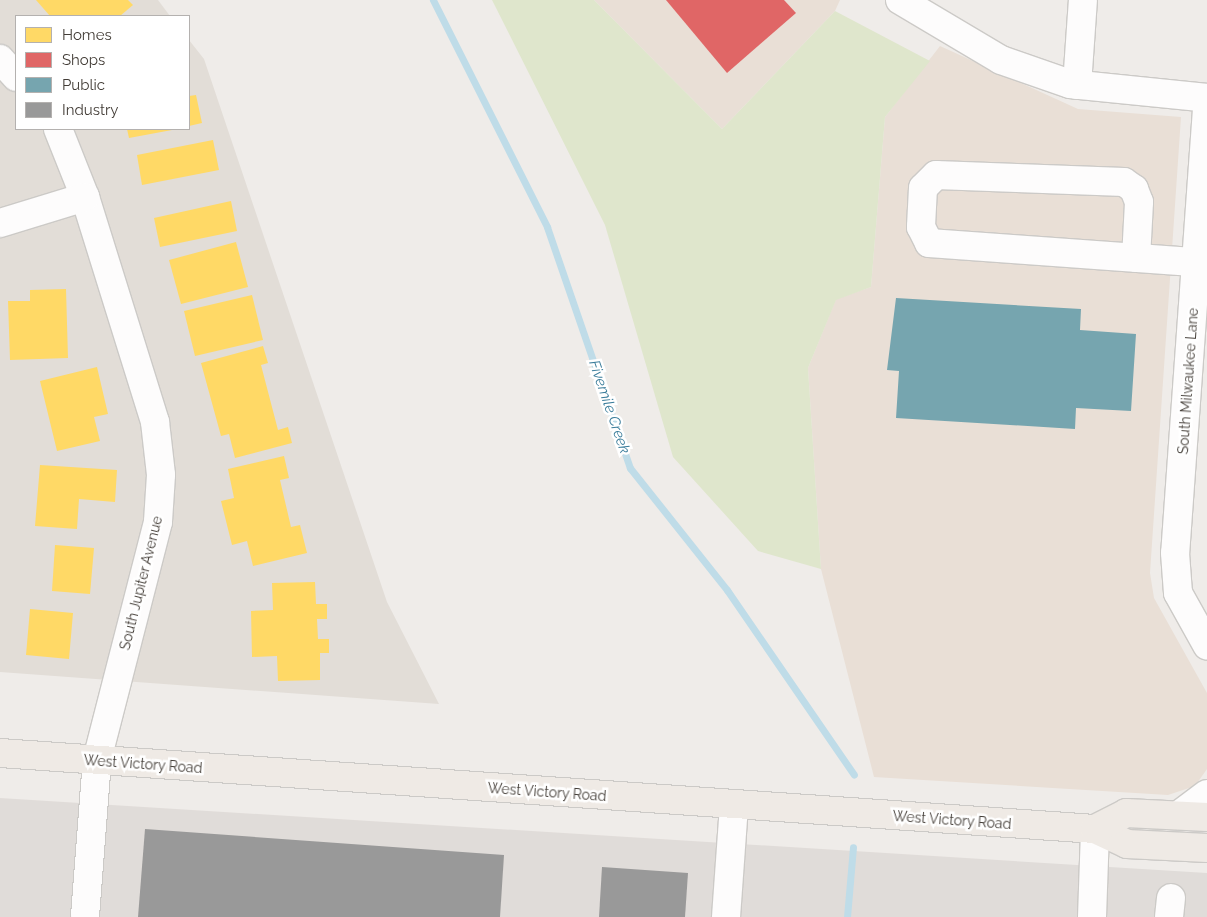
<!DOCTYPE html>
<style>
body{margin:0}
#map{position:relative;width:1207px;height:917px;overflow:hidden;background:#efece9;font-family:Raleway,sans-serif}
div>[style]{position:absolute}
.residential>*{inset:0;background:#e2ddd7}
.commercial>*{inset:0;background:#e9dfd6}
.industrial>*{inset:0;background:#e0dcd9}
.green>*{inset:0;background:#dfe6cc}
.homes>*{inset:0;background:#ffd966}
.shops>*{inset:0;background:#e06666}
.public>*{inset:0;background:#76a5af}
.industry>*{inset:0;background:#999}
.stream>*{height:7px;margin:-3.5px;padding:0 3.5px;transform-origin:3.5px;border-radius:3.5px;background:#bfdce8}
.roads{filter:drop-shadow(1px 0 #cccac7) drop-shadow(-1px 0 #cccac7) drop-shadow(0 1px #cccac7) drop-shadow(0 -1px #cccac7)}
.minor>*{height:28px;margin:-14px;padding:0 14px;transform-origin:14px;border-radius:14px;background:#fdfcfc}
.major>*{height:28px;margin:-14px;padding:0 14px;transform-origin:14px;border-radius:14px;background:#efeae5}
span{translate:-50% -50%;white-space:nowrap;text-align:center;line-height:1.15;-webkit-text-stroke:5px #fff;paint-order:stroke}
.street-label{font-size:14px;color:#433d37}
.water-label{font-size:15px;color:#3b7d9b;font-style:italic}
.legend{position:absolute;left:15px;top:15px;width:175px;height:115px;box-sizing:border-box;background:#fff;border:1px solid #b4b1af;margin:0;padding:6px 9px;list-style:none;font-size:15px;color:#433d37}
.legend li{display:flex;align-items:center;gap:10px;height:25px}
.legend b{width:25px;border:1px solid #b4b1af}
</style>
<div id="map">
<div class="residential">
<i style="clip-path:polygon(0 0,158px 0,170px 16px,16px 16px,16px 129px,189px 129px,189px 40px,204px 59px,387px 602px,439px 704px,0 672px)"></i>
</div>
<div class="commercial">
<i style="clip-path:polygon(594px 0,840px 0,835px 11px,722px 129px)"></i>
<i style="clip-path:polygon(940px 46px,1078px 109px,1181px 117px,1150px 573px,1154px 598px,1207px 693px,1207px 769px,1195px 786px,1168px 795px,874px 777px,821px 569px,808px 368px,836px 299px,871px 287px,885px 117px)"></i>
</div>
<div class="industrial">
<i style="clip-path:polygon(0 798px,1207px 873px,1207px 917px,0 917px)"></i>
</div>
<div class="green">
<i style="clip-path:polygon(492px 0,594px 0,722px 129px,835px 11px,930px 61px,885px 117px,871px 287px,836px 300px,808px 368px,821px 569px,758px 551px,673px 457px,605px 225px)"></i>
</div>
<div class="homes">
<i style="clip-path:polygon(36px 0,128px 0,133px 5px,120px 16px,50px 16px)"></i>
<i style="clip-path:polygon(196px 95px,202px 123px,189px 126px,189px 96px)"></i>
<i style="clip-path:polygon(127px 129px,171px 129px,172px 130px,129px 138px)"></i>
<i style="clip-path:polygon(213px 140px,219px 170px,142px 185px,137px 155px)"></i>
<i style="clip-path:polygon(231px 201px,237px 231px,160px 247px,154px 218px)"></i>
<i style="clip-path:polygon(236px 242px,248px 287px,181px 304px,169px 260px)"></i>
<i style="clip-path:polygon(66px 289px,68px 358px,10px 360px,8px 301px,30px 301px,30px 290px)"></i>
<i style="clip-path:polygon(252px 295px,263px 340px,195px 356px,184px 311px)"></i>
<i style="clip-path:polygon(263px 346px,268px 363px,261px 365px,278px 430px,288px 427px,292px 443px,235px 458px,229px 434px,221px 436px,201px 363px)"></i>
<i style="clip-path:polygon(97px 367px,108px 414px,94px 417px,100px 441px,57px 451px,40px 381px)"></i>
<i style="clip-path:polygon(284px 456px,289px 478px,280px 480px,291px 527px,300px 525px,307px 553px,253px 566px,247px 541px,232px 545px,221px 501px,234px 498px,228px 469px)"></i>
<i style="clip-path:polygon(40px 465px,117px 470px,115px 502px,79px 499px,77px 529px,35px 526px)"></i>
<i style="clip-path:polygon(55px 545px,94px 548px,90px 594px,52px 591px)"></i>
<i style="clip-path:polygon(315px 582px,316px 604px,327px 604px,327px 619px,317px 619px,318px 639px,329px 639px,329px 653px,320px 653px,320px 680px,278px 681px,277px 656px,252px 657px,251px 611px,273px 610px,272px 583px)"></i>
<i style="clip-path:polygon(30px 609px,73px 613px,69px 659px,26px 655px)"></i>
</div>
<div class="shops">
<i style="clip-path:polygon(666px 0,784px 0,796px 13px,727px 73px)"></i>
</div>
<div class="public">
<i style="clip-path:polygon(896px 298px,1081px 309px,1080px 330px,1136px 334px,1131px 411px,1076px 408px,1075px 429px,896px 418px,899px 371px,887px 370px)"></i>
</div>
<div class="industry">
<i style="clip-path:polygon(145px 829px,504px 855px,500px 917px,138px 917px)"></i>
<i style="clip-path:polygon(602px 867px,688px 873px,685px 917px,599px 917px)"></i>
</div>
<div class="stream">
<i style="left:433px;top:0;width:254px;rotate:63.3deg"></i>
<i style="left:547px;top:227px;width:255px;rotate:71deg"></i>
<i style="left:630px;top:468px;width:156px;rotate:51.5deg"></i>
<i style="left:727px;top:590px;width:224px;rotate:55.5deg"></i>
<i style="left:847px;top:917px;width:70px;rotate:-85.1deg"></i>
</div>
<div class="roads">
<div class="minor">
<i style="left:900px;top:0;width:117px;rotate:30.7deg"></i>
<i style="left:1001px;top:60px;width:73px;rotate:19.2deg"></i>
<i style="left:1070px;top:84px;width:138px;rotate:5.8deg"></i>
<i style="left:0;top:59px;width:24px;rotate:48deg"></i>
<i style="left:1077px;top:85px;width:85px;rotate:-86deg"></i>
<i style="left:1207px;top:109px;width:445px;rotate:94.1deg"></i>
<i style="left:1175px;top:553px;width:40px;rotate:85.7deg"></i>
<i style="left:1178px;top:593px;width:60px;rotate:60.9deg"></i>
<i style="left:58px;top:129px;width:73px;rotate:68.3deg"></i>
<i style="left:85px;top:197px;width:236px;rotate:72.7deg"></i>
<i style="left:155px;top:422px;width:53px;rotate:83.5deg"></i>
<i style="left:161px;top:475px;width:47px;rotate:93.7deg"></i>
<i style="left:158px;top:522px;width:246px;rotate:104.4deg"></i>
<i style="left:97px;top:760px;width:157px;rotate:94.4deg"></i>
<i style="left:0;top:223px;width:89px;rotate:-17deg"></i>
<i style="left:1136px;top:258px;width:56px;rotate:-86.9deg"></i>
<i style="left:1139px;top:202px;width:14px;rotate:-111deg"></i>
<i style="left:1134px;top:189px;width:12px;rotate:-145deg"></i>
<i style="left:1124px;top:182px;width:188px;rotate:-177.9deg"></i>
<i style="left:936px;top:175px;width:18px;rotate:135deg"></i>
<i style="left:923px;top:188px;width:39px;rotate:93deg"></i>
<i style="left:921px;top:227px;width:18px;rotate:63deg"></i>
<i style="left:929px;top:243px;width:268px;rotate:4.1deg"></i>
<i style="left:1179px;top:815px;width:35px;rotate:-37deg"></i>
<i style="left:726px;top:917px;width:111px;rotate:-85.9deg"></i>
<i style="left:1092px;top:917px;width:88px;rotate:-88deg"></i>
<i style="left:1169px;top:917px;width:19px;rotate:-84deg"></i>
</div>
<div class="major">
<i style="left:0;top:753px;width:1098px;rotate:3.97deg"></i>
<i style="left:1095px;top:829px;width:35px;rotate:25deg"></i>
<i style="left:1127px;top:844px;width:80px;rotate:2.9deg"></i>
<i style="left:1095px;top:829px;width:35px;rotate:-27deg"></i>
<i style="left:1126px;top:813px;width:81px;rotate:2.8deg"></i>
</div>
</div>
<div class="street-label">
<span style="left:1188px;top:381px;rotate:-86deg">South Milwaukee Lane</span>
<span style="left:141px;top:583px;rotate:-76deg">South Jupiter Avenue</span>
<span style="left:143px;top:764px;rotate:4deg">West Victory Road</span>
<span style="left:547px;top:792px;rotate:4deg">West Victory Road</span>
<span style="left:952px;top:820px;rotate:4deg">West Victory Road</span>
</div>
<div class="water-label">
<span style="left:609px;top:407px;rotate:71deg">Fivemile Creek</span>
</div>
<ul class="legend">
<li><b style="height:14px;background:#ffd966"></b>Homes</li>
<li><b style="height:14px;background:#e06666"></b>Shops</li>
<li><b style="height:14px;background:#76a5af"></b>Public</li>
<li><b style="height:14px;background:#999"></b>Industry</li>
</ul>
</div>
